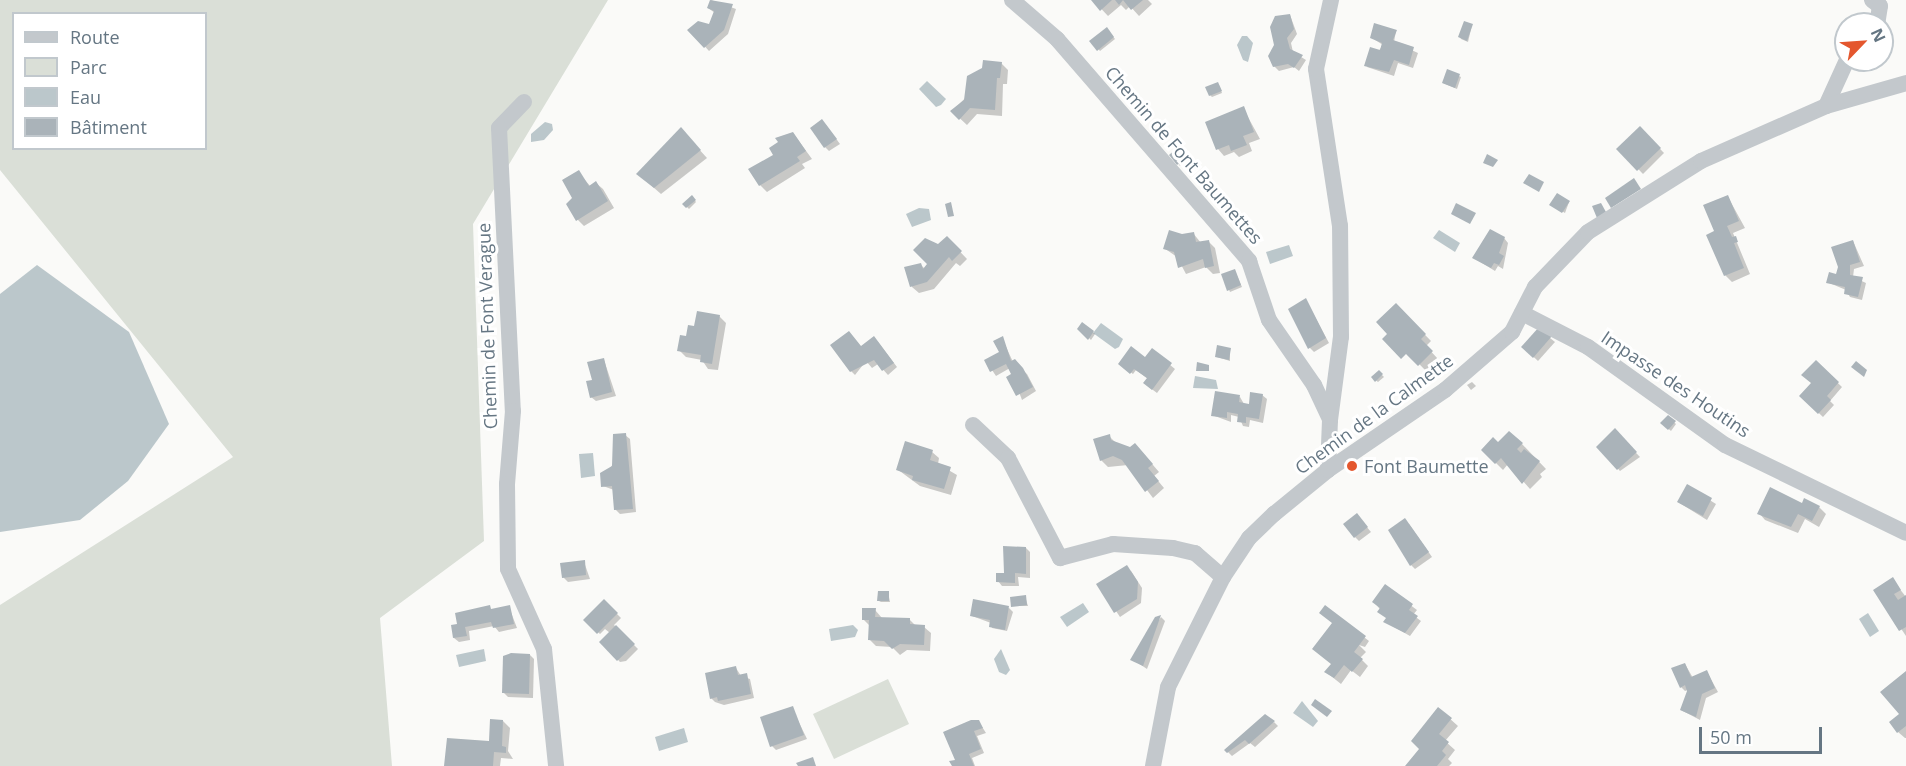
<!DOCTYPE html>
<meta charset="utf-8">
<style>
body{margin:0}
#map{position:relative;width:1906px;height:766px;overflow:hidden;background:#fafaf8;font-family:"Open Sans",sans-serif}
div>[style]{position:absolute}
.green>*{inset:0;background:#dadfd7}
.water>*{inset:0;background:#bbc7cb}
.shadow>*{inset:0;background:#0003}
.building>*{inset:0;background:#aab3b9}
.minor>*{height:16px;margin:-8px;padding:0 8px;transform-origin:8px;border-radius:8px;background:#c3c8cc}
.dots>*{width:16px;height:16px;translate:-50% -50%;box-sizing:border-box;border:3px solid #fff;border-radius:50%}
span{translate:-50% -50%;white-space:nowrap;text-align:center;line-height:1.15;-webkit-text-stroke:6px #fff;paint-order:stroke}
.street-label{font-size:18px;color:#657683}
.poi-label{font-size:18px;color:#657683}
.left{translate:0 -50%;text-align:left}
.legend{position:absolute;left:12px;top:12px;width:195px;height:138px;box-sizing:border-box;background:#fff;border:2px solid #c1c8cd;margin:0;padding:8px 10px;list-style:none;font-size:18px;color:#657683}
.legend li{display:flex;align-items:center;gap:12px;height:30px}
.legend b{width:30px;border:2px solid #c1c8cd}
.north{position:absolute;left:1834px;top:12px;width:60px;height:60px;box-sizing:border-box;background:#fff;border:2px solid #c1c8cd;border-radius:50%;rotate:65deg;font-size:16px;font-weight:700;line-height:24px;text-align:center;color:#657683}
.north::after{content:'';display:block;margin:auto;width:21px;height:27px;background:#e4572e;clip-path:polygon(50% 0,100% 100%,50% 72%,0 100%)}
.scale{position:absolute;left:1699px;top:727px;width:123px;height:27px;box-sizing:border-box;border:3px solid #657683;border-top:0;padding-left:8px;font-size:18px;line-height:21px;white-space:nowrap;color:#657683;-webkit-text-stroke:4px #fff;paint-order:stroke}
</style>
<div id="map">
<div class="green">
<i style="clip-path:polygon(evenodd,0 0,608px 0,473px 224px,484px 541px,380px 618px,392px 766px,0 766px,0 605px,233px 457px,0 170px,0 0,14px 14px,206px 14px,206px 148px,14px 148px,14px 14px)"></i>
<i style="clip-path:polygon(888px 679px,909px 724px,834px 759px,813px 714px)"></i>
</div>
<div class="water">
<i style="clip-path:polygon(1242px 36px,1247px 36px,1253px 43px,1248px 62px,1243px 60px,1237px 45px)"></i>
<i style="clip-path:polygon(927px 81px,946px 99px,941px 105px,936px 107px,919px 89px)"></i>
<i style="clip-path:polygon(545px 122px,552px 124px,553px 130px,544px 140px,531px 142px,531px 134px)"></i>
<i style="clip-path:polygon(919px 208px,929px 209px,931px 220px,912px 227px,906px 214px)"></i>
<i style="clip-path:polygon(1439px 230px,1460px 243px,1455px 252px,1433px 238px)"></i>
<i style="clip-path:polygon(1289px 245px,1293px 256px,1270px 264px,1266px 252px)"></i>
<i style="clip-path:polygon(37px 265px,129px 332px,169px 424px,128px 481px,80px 520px,0 532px,0 294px)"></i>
<i style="clip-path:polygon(1101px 323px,1123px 339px,1119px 347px,1115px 349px,1093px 333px)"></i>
<i style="clip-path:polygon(1195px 376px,1216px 380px,1218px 389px,1193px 388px)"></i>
<i style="clip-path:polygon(593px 453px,595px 476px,581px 478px,579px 454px)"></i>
<i style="clip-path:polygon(1083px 603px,1089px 612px,1067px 627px,1060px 617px)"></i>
<i style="clip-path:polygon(1868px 613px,1879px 631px,1870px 637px,1859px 619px)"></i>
<i style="clip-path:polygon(853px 625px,858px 630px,855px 637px,831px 641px,829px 629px)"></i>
<i style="clip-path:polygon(484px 649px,486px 661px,459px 667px,456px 655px)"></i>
<i style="clip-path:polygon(1001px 649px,1010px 670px,1006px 675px,999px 672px,994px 659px)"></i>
<i style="clip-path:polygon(1302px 701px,1318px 721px,1313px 727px,1293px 713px)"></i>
<i style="clip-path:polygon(684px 728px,688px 742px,659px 751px,655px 737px)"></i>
</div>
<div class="shadow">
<i style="clip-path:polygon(711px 0,736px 9px,728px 34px,709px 51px,690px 30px,710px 26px,715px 13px,708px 8px)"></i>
<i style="clip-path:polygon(1093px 0,1148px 0,1152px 4px,1139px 16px,1130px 6px,1126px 10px,1121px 5px,1108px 16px)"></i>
<i style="clip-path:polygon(1290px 15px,1297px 34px,1291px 43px,1293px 52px,1306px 60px,1299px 71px,1294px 67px,1279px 71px,1274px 66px,1276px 42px)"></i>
<i style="clip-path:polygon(1472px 25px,1468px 42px,1461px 39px,1460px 37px)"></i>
<i style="clip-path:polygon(1107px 29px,1115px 39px,1100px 51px,1092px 41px)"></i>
<i style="clip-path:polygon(1396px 31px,1394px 42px,1418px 53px,1413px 68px,1398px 63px,1394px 76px,1367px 67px,1383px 45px,1372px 38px)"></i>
<i style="clip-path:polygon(1001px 63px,1008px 70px,1007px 84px,1003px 84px,1002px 116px,977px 114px,967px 125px,952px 111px)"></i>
<i style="clip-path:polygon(1448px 71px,1461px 77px,1457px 89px,1443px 83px)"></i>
<i style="clip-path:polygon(1219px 85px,1222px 93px,1212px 97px,1210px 95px)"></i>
<i style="clip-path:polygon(1243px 108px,1260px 139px,1249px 143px,1252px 151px,1239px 157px,1234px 152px,1224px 156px,1218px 149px)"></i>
<i style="clip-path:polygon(826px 125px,840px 144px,829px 151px,825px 147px)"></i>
<i style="clip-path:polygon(1640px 128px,1664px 153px,1643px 174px,1619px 149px)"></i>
<i style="clip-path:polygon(793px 133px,812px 159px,802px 164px,805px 168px,767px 192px,760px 185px,775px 156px)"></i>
<i style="clip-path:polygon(687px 136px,707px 158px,661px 194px,645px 180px)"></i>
<i style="clip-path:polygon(1177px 150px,1186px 160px,1180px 166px,1171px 155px)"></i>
<i style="clip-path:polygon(578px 172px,591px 187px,596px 183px,603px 189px,614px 208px,584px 226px,578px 220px,574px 198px)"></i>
<i style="clip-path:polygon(692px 197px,696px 202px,689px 209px,684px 204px)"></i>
<i style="clip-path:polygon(1728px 197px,1745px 228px,1733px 233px,1750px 274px,1732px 282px,1725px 275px,1716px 232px)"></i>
<i style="clip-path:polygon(1569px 202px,1565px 213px,1553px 206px)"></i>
<i style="clip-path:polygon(1193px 233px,1201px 243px,1208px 241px,1215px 248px,1220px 273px,1213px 274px,1206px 267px,1186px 274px,1177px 257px,1164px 248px,1182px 236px)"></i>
<i style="clip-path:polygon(947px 238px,967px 259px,960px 266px,956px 263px,934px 289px,919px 293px,912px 287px,906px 268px,920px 264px,925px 269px)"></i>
<i style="clip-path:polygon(1504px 238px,1508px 243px,1503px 269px,1498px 266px,1495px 271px,1474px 258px)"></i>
<i style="clip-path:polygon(1853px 241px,1864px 266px,1854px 269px,1853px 277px,1866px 283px,1862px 300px,1850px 297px,1846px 290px,1827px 282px,1837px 276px)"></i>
<i style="clip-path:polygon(1235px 271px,1242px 287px,1230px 292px,1223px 275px)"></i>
<i style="clip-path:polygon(1307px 302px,1329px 343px,1314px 352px,1310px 348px)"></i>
<i style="clip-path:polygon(1396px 305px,1431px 341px,1426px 346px,1438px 359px,1426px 371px,1378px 322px)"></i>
<i style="clip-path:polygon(719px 316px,726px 323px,718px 370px,708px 369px,702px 360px,686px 357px,679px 350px,696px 328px)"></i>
<i style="clip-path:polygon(1083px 324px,1095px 334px,1091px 340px,1079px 328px)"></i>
<i style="clip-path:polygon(1539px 329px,1555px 342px,1538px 361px,1523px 347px)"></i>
<i style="clip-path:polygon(1002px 338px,1013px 362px,1027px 374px,1036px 391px,1022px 400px,1010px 368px,996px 376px,986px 361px,1001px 352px)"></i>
<i style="clip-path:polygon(878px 342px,897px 367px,888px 375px,878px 364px,872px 368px,866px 361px,855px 375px,851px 371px,861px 347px)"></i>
<i style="clip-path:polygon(1230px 349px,1230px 361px,1217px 357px)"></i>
<i style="clip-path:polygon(1152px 350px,1175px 369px,1157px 393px,1149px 387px,1148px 379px,1136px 370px,1133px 374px,1120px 364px,1145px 359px)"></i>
<i style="clip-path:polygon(604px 360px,616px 396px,596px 401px,591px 397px)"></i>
<i style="clip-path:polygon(1816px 362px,1842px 387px,1830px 401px,1834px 405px,1823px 417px,1801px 396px,1813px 383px)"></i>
<i style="clip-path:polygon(1379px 372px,1384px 377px,1378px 382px,1373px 378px)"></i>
<i style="clip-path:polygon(1472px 382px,1476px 386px,1471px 390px,1467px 385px)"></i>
<i style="clip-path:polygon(1262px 395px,1267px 399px,1263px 423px,1250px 420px,1249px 427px,1243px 426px,1239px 417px,1231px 415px,1231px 422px,1212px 415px,1240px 397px,1244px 404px,1250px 406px)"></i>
<i style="clip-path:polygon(1668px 417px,1676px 424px,1671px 431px,1662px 423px)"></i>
<i style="clip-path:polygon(1615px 431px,1640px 457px,1620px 471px,1598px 447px)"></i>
<i style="clip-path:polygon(625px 435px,630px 439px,636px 512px,620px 514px,615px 509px,614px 490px,603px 486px)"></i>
<i style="clip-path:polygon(1109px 436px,1116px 443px,1141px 451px,1159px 472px,1154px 476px,1164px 488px,1153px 498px,1128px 465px,1108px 467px,1101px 460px)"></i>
<i style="clip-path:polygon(1498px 444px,1522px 444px,1546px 469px,1540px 474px,1542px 477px,1530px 489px,1508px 464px,1503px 470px,1483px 450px)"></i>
<i style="clip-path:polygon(932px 452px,939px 458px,938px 464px,957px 475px,951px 495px,920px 486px,897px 469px)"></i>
<i style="clip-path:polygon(1687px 486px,1716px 504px,1707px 520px,1678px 502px)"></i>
<i style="clip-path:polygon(1802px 505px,1819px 507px,1826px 514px,1819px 527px,1805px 519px,1798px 533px,1765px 520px,1759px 513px)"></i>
<i style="clip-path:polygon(1361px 520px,1371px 532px,1359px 541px,1355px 537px)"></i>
<i style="clip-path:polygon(1409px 524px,1432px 557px,1415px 569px,1411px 565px)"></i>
<i style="clip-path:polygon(1026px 548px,1030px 552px,1030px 578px,1018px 577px,1019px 586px,1002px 586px,998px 581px)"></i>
<i style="clip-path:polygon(584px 562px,590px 579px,568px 582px,563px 577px)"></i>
<i style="clip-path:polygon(1131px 571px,1142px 588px,1141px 603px,1120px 617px,1098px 584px)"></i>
<i style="clip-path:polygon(1892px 579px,1906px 597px,1906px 636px,1875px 590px)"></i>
<i style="clip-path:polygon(1385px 586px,1417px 610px,1413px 615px,1421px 621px,1410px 636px,1387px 623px,1388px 619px,1374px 602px)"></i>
<i style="clip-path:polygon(888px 592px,890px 602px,881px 602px,879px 601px)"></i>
<i style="clip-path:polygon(1025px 597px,1028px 606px,1013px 606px)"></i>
<i style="clip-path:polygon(604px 601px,621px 618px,614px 625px,638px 649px,626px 661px,620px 662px,601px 642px,610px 633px,605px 629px,600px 634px,586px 620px)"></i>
<i style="clip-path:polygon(509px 607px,517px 628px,499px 632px,494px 626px,469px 631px,470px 640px,459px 642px,454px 638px,452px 627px)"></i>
<i style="clip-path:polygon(1325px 607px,1369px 641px,1365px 647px,1359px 645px,1366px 652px,1360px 658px,1368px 666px,1360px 677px,1351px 670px,1341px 684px,1326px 672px,1332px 665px,1334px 623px)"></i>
<i style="clip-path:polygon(1009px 608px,1013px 612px,1007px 631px,992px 628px,991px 623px,972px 616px)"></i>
<i style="clip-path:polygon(875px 610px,882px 618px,909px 619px,916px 626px,924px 627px,931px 633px,930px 651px,907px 650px,900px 655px,892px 647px,876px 646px,870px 640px,870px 626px,863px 619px)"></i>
<i style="clip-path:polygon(1161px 617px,1165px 621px,1147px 669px,1132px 659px)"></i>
<i style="clip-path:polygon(530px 655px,534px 659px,533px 698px,508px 697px,504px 693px)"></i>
<i style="clip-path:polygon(1685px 664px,1693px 678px,1707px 672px,1718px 692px,1706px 698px,1700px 720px,1681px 710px,1690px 689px,1685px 691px,1681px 687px)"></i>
<i style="clip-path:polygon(736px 668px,741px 676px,750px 679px,754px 698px,724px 705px,715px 702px,711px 698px)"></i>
<i style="clip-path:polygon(1906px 674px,1906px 738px,1905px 738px,1898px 732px)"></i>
<i style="clip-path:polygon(792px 708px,807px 739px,776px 750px,772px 746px)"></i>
<i style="clip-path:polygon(1439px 709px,1458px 726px,1445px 741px,1455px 750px,1448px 759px,1452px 763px,1449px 766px,1407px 766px,1421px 749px)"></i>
<i style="clip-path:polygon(503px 721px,510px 728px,508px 751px,513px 759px,501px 758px,500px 766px,446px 766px,490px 743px)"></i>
<i style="clip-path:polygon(979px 722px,986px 733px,977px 736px,984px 753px,972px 758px,975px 766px,953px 766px)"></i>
<i style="clip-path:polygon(1274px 722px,1278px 726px,1255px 747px,1250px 743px,1232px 756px,1226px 750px)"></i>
</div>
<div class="building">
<i style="clip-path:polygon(710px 0,733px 4px,724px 30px,704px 48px,687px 30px,698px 21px,709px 24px,714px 11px,707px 8px)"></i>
<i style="clip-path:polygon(1091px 0,1112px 0,1100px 11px)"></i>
<i style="clip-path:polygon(1115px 0,1143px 0,1131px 10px,1123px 0,1119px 5px)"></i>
<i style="clip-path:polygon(1290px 14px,1294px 29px,1287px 38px,1290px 49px,1303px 55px,1294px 68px,1288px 64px,1273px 67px,1268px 56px,1274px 45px,1270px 27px,1275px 16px)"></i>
<i style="clip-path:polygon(1464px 21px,1473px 24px,1467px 41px,1458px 37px)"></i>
<i style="clip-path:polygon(1374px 23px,1397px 30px,1393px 40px,1414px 47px,1409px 65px,1394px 60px,1389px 72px,1364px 66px,1370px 47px,1380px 50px,1382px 43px,1370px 38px)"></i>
<i style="clip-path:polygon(1107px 27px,1114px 37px,1097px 51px,1089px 41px)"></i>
<i style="clip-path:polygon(983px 60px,1002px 62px,1000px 78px,997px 78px,995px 110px,970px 108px,959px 120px,950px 111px,964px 100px,967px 76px,982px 68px)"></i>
<i style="clip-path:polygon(1447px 69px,1460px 74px,1455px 88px,1442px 83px)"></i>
<i style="clip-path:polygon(1218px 82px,1222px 91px,1209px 96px,1205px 87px)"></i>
<i style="clip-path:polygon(1244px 106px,1254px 132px,1243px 136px,1247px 145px,1231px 151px,1229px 145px,1216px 150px,1205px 122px)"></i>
<i style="clip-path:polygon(822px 119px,837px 139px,824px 148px,810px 128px)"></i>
<i style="clip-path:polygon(1640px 126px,1661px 148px,1637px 171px,1616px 149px)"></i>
<i style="clip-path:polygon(681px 127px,701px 150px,654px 188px,636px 174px)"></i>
<i style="clip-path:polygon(793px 132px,806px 151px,797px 157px,800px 161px,759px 186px,748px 169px,773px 155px,769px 148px,778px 142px,775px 138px)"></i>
<i style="clip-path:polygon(1177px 148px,1185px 158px,1177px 165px,1169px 155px)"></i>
<i style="clip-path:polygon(1487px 154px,1498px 160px,1493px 167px,1483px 163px)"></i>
<i style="clip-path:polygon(579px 170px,589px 186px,596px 181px,608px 201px,576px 221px,566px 204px,572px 198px,562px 180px)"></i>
<i style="clip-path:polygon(1529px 174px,1544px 182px,1539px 192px,1523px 183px)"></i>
<i style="clip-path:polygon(1634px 178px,1641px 189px,1611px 208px,1605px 198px)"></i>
<i style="clip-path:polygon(1557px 193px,1570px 201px,1562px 213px,1549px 205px)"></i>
<i style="clip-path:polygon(692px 195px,696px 200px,686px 208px,682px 204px)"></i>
<i style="clip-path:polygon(1728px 195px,1739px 221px,1727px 226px,1732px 237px,1736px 236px,1738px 242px,1734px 243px,1744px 268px,1724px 276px,1706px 235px,1714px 231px,1703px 205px)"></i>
<i style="clip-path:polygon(951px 202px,954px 216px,948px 217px,945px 204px)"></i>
<i style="clip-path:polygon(1456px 203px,1476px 213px,1470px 224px,1451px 214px)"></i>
<i style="clip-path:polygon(1601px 203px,1606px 212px,1597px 218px,1592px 206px)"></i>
<i style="clip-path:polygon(1490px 229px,1505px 237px,1499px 253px,1504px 256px,1499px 265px,1494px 263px,1491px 268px,1472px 258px)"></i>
<i style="clip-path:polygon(1169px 230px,1182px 234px,1194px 232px,1196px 242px,1209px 240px,1214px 266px,1205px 268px,1203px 259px,1178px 268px,1174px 252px,1163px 249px)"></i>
<i style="clip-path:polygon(947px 236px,962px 251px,952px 261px,949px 257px,927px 282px,910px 287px,904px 267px,921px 263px,923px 269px,927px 264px,913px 250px,925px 238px,938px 244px)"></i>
<i style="clip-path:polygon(1853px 240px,1860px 262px,1850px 265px,1850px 275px,1863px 277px,1858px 297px,1844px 294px,1845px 287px,1826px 283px,1829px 272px,1836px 274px,1838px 267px,1831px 247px)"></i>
<i style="clip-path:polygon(1235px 269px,1241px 285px,1227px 291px,1221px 274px)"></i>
<i style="clip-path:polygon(1306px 298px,1326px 338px,1308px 349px,1288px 309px)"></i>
<i style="clip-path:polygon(1396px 303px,1426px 334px,1421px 339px,1433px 351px,1418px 366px,1406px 354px,1401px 359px,1382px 339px,1387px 334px,1376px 322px)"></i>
<i style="clip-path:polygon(697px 311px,720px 315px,712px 364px,700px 362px,701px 355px,677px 351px,680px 335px,686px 336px,688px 325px,694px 326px)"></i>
<i style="clip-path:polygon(1082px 322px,1094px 331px,1088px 340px,1077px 329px)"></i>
<i style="clip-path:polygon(1539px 327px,1552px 336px,1533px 358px,1521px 347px)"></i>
<i style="clip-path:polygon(849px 331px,861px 346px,874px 336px,894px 363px,882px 371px,874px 360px,850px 372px,830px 345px)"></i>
<i style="clip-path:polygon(1003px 336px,1011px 361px,1015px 359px,1023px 368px,1033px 387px,1016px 396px,1006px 377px,1011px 374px,1006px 364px,990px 372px,984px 360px,999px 352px,993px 341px)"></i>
<i style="clip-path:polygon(1217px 345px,1231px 348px,1229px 360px,1215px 357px)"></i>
<i style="clip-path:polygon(1131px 346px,1145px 357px,1152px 348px,1172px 363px,1152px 390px,1143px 383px,1147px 378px,1134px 369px,1130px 374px,1118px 364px)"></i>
<i style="clip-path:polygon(604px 358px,612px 392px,590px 398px,586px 381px,592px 380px,587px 362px)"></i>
<i style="clip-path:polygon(1816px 360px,1839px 382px,1827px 396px,1831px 400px,1818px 414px,1799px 396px,1811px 383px,1801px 375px)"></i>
<i style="clip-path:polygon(1856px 361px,1867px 370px,1864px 377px,1851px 367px)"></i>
<i style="clip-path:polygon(1197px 362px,1209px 365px,1209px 371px,1196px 371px)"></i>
<i style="clip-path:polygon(1379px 370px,1383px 374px,1375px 382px,1371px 377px)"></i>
<i style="clip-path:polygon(1215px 391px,1240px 395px,1239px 402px,1249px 404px,1250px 392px,1263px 394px,1259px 419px,1246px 417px,1246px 423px,1237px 422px,1238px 414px,1227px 412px,1227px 418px,1211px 416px)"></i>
<i style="clip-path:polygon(1668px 415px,1676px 421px,1668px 430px,1660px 423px)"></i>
<i style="clip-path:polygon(1615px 428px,1637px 452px,1617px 470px,1596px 447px)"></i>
<i style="clip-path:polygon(1509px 431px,1523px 443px,1517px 449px,1521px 453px,1524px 449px,1540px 461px,1522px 484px,1501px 458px,1495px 464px,1481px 450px,1493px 437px,1498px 442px)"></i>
<i style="clip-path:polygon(626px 433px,633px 509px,614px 510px,612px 486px,601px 487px,600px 473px,612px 466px,613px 434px)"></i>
<i style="clip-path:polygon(1110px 434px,1111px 440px,1130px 447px,1135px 443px,1153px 464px,1148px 468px,1159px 481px,1145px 492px,1122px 460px,1113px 456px,1100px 461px,1093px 439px)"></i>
<i style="clip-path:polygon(905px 441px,933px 450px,930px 460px,951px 467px,944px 489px,912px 480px,913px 476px,896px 470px)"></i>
<i style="clip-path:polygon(1687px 484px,1712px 498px,1703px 516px,1677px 502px)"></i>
<i style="clip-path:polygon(1770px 487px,1802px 503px,1804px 498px,1820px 506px,1812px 521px,1798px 514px,1791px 527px,1757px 514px)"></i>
<i style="clip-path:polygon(1357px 513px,1368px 527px,1354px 538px,1343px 524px)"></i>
<i style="clip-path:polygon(1405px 518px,1429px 552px,1410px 566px,1388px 530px)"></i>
<i style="clip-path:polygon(1003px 546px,1026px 547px,1026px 574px,1015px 573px,1015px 583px,996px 582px,996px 573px,1004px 573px)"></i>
<i style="clip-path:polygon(585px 560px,586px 575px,562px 578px,560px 563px)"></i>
<i style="clip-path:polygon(1127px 565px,1138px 582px,1137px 599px,1114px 613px,1096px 584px)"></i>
<i style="clip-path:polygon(1893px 577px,1901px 590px,1894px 594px,1898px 600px,1906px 595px,1906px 627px,1899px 631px,1873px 590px)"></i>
<i style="clip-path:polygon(1385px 584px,1413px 604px,1409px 610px,1418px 616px,1405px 633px,1383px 622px,1386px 618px,1377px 612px,1380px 608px,1372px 602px)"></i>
<i style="clip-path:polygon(878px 591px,889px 591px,889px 601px,877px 601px)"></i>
<i style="clip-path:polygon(1026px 595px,1027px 605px,1011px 607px,1010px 597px)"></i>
<i style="clip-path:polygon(604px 599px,618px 613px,597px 634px,583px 620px)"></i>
<i style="clip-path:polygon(973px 599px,1009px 606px,1005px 630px,989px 627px,990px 620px,970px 616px)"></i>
<i style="clip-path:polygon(490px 605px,491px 609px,510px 605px,514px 624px,493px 628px,491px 622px,465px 627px,467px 636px,453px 638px,451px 625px,457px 624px,455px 613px)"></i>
<i style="clip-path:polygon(1325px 605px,1366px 636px,1354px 652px,1363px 659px,1352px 672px,1344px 665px,1334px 678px,1324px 672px,1331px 664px,1312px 649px,1332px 623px,1319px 613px)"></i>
<i style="clip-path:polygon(862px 608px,876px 608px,875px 617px,910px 618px,910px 624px,925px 625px,924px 645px,900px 644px,892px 649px,884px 641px,868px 640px,869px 620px,862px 620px)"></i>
<i style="clip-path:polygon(1161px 615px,1143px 666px,1130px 660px,1155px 617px)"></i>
<i style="clip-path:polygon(616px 625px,635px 644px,617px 661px,599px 642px)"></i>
<i style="clip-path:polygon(511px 653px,530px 654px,529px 694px,502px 693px,503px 656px)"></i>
<i style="clip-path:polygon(1685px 663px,1691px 677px,1707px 670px,1715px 688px,1702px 694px,1696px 717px,1680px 710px,1687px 691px,1685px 685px,1680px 688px,1671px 668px)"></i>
<i style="clip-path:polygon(736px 666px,738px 675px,747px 673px,751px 694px,718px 701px,717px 697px,710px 699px,705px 673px)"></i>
<i style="clip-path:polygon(1906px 671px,1906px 726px,1897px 733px,1889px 722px,1899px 714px,1880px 692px)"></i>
<i style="clip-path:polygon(1315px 699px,1332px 711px,1327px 717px,1311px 705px)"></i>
<i style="clip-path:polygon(793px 706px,804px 735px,770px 747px,760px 717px)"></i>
<i style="clip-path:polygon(1438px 707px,1452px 718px,1439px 734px,1449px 742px,1442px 751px,1446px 755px,1437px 766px,1405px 766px,1419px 749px,1411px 741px)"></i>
<i style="clip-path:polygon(1265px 714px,1275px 721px,1249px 744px,1245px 740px,1227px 753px,1224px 750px)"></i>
<i style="clip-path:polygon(490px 719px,503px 720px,502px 746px,506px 747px,506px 753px,494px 752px,493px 766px,444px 766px,447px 738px,489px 741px)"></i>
<i style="clip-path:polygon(971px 720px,979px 720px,983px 728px,974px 731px,981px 749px,969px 754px,974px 766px,952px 766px,949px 761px,955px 760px,943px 732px)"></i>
<i style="clip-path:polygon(813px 757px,816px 766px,798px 766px,796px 763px)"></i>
</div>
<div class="minor">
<i style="left:1012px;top:0;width:60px;rotate:40.9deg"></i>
<i style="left:1057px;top:39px;width:294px;rotate:49.1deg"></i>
<i style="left:1249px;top:261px;width:62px;rotate:71.3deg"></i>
<i style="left:1269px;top:320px;width:79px;rotate:55.3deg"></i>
<i style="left:1314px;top:385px;width:38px;rotate:65deg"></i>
<i style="left:1872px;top:0;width:10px;rotate:37deg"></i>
<i style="left:1880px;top:6px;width:18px;rotate:99deg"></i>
<i style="left:524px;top:102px;width:36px;rotate:134deg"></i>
<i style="left:499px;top:128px;width:283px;rotate:87.2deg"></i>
<i style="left:513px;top:411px;width:73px;rotate:94.7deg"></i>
<i style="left:507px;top:484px;width:85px;rotate:89.3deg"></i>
<i style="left:508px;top:569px;width:88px;rotate:65.8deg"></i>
<i style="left:544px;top:649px;width:118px;rotate:84.1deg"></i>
<i style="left:1826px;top:106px;width:51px;rotate:-65.5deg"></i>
<i style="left:1522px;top:313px;width:74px;rotate:27.3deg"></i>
<i style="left:1588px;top:347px;width:168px;rotate:35.6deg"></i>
<i style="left:1725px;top:445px;width:201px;rotate:25.9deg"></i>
<i style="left:973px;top:425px;width:48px;rotate:43.3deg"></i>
<i style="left:1008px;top:458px;width:113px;rotate:62.5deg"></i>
<i style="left:1060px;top:558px;width:55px;rotate:-14.8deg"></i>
<i style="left:1113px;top:544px;width:60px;rotate:3.8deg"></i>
<i style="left:1173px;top:548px;width:23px;rotate:13deg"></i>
<i style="left:1195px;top:553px;width:37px;rotate:41deg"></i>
<i style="left:1328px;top:470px;width:50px;rotate:-87.7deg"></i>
<i style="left:1330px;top:420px;width:84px;rotate:-82.5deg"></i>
<i style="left:1341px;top:337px;width:111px;rotate:-90.5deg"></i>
<i style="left:1340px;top:226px;width:159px;rotate:-98.7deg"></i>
<i style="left:1316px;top:69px;width:71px;rotate:-77.7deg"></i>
<i style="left:1153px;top:766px;width:80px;rotate:-79.2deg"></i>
<i style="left:1168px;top:687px;width:123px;rotate:-63.4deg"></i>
<i style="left:1223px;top:577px;width:47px;rotate:-56.3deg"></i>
<i style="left:1249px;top:538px;width:35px;rotate:-44deg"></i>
<i style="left:1274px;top:514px;width:70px;rotate:-39.2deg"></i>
<i style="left:1328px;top:470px;width:142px;rotate:-34.4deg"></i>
<i style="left:1445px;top:390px;width:89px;rotate:-40.9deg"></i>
<i style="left:1512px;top:332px;width:51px;rotate:-62.9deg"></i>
<i style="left:1535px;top:287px;width:76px;rotate:-46.1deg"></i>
<i style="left:1588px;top:232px;width:133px;rotate:-32.1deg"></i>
<i style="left:1701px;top:161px;width:137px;rotate:-23.7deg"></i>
<i style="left:1826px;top:106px;width:83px;rotate:-16deg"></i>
</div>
<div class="dots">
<i style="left:1352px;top:466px;background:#e4572e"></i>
</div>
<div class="street-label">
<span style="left:1184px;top:155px;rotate:49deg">Chemin de Font Baumettes</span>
<span style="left:487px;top:326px;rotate:-92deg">Chemin de Font Verague</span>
<span style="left:1676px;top:384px;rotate:34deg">Impasse des Houtins</span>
<span style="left:1374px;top:414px;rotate:-36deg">Chemin de la Calmette</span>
</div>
<div class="poi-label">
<span class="left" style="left:1364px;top:466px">Font Baumette</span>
</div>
<ul class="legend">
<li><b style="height:8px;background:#c3c8cc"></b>Route</li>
<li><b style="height:16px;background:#dadfd7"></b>Parc</li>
<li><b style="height:16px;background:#bbc7cb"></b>Eau</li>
<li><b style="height:16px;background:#aab3b9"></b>Bâtiment</li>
</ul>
<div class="north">N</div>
<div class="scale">50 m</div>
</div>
